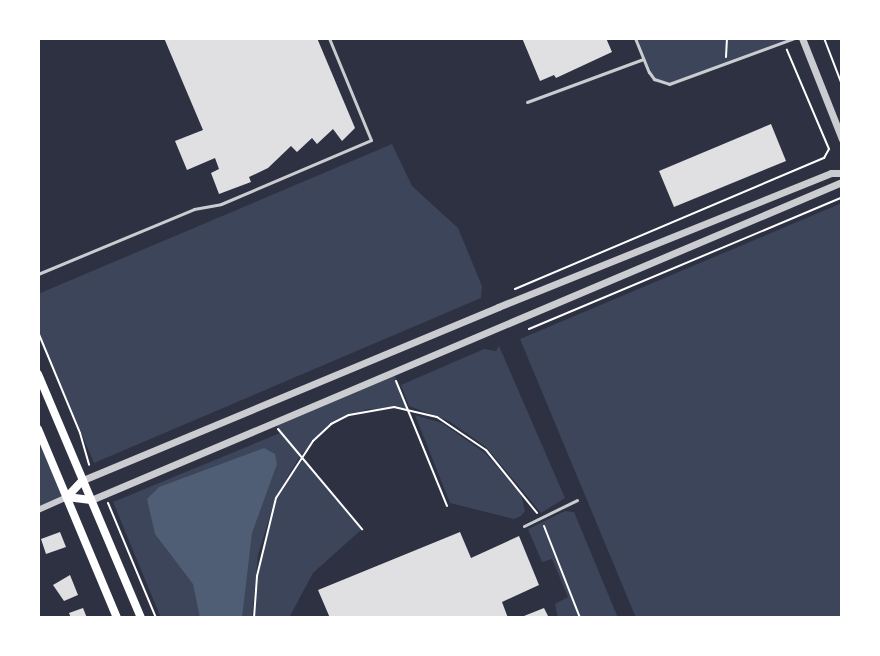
<!DOCTYPE html>
<style>
body{margin:0}
#map{position:relative;width:880px;height:656px;overflow:hidden;background:#2d3142;font-family:"Open Sans",sans-serif}
div>[style]{position:absolute}
.green>*{inset:0;background:#3c4559}
.water>*{inset:0;background:#4f5d75}
.building>*{inset:0;background:#e0e0e3}
.path>*{height:2px;margin:-1px;padding:0 1px;transform-origin:1px;border-radius:1px;background:#fff}
.service>*{height:3px;margin:-1.5px;padding:0 1.5px;transform-origin:1.5px;border-radius:1.5px;background:#caccd0}
.minor>*{height:6px;margin:-3px;padding:0 3px;transform-origin:3px;border-radius:3px;background:#caccd0}
.tertiary>*{height:7px;margin:-3.5px;padding:0 3.5px;transform-origin:3.5px;border-radius:3.5px;background:#caccd0}
.secondary>*{height:8px;margin:-4px;padding:0 4px;transform-origin:4px;border-radius:4px;background:#fff}
span{translate:-50% -50%;white-space:nowrap;text-align:center;line-height:1.15;-webkit-text-stroke:7px #fff;paint-order:stroke}
.frame{position:absolute;inset:0;border:40px solid #fff;pointer-events:none}
</style>
<div id="map">
<div class="green">
<i style="clip-path:polygon(635px 38px,796px 38px,669px 84px,654px 79px)"></i>
<i style="clip-path:polygon(392px 144px,412px 186px,458px 228px,482px 286px,481px 298px,94px 463px,38px 331px,38px 294px)"></i>
<i style="clip-path:polygon(842px 203px,842px 618px,636px 618px,520px 339px)"></i>
<i style="clip-path:polygon(499px 346px,565px 498px,541px 513px,486px 447px,449px 421px,409px 406px,401px 385px,484px 349px,496px 351px)"></i>
<i style="clip-path:polygon(393px 372px,407px 408px,368px 409px,331px 424px,300px 456px,276px 496px,304px 459px,362px 529px,313px 573px,289px 618px,254px 618px,257px 576px,275px 500px,258px 555px,252px 618px,161px 618px,113px 502px,280px 433px,285px 436px,273px 422px)"></i>
<i style="clip-path:polygon(415px 415px,442px 423px,485px 453px,521px 494px,525px 511px,521px 516px,514px 519px,450px 503px)"></i>
<i style="clip-path:polygon(38px 429px,67px 497px,38px 510px)"></i>
<i style="clip-path:polygon(565px 511px,574px 512px,618px 618px,558px 618px,555px 604px,568px 597px,552px 559px,542px 562px,528px 529px)"></i>
</div>
<div class="water">
<i style="clip-path:polygon(264px 448px,275px 454px,277px 464px,252px 533px,242px 618px,200px 618px,193px 584px,155px 534px,147px 499px,159px 487px)"></i>
</div>
<div class="building">
<i style="clip-path:polygon(164px 38px,317px 38px,355px 128px,342px 141px,333px 129px,317px 144px,312px 138px,297px 152px,291px 146px,268px 168px,249px 177px,251px 182px,219px 194px,211px 173px,219px 169px,215px 158px,187px 170px,175px 141px,203px 130px)"></i>
<i style="clip-path:polygon(522px 38px,606px 38px,612px 52px,556px 78px,554px 75px,540px 81px)"></i>
<i style="clip-path:polygon(771px 124px,786px 161px,674px 207px,659px 171px)"></i>
<i style="clip-path:polygon(60px 532px,66px 547px,46px 554px,41px 539px)"></i>
<i style="clip-path:polygon(460px 532px,471px 558px,519px 536px,539px 585px,502px 602px,508px 618px,330px 618px,318px 590px)"></i>
<i style="clip-path:polygon(70px 575px,78px 595px,64px 601px,53px 585px)"></i>
<i style="clip-path:polygon(83px 608px,87px 618px,71px 618px,69px 613px)"></i>
<i style="clip-path:polygon(544px 608px,549px 618px,519px 618px)"></i>
</div>
<div class="path">
<i style="left:824px;top:38px;width:50px;rotate:69deg"></i>
<i style="left:726px;top:57px;width:19px;rotate:-87deg"></i>
<i style="left:515px;top:289px;width:336px;rotate:-23deg"></i>
<i style="left:824px;top:158px;width:10px;rotate:-61deg"></i>
<i style="left:829px;top:149px;width:108px;rotate:-113deg"></i>
<i style="left:529px;top:329px;width:338px;rotate:-22.8deg"></i>
<i style="left:38px;top:332px;width:109px;rotate:67.4deg"></i>
<i style="left:80px;top:433px;width:33px;rotate:74deg"></i>
<i style="left:396px;top:381px;width:135px;rotate:67.8deg"></i>
<i style="left:278px;top:429px;width:131px;rotate:50deg"></i>
<i style="left:108px;top:503px;width:125px;rotate:67.3deg"></i>
<i style="left:544px;top:526px;width:99px;rotate:68.6deg"></i>
<i style="left:254px;top:618px;width:42px;rotate:-85.9deg"></i>
<i style="left:257px;top:576px;width:80px;rotate:-76.3deg"></i>
<i style="left:276px;top:498px;width:68px;rotate:-57deg"></i>
<i style="left:313px;top:441px;width:25px;rotate:-43deg"></i>
<i style="left:331px;top:424px;width:20px;rotate:-27deg"></i>
<i style="left:349px;top:415px;width:46px;rotate:-10.1deg"></i>
<i style="left:394px;top:407px;width:44px;rotate:13.1deg"></i>
<i style="left:437px;top:417px;width:59px;rotate:34deg"></i>
<i style="left:486px;top:450px;width:81px;rotate:51deg"></i>
</div>
<div class="service">
<i style="left:635px;top:38px;width:37px;rotate:68deg"></i>
<i style="left:649px;top:72px;width:9px;rotate:54deg"></i>
<i style="left:654px;top:79px;width:16px;rotate:18deg"></i>
<i style="left:669px;top:84px;width:134px;rotate:-20.1deg"></i>
<i style="left:527px;top:102px;width:124px;rotate:-20.3deg"></i>
<i style="left:38px;top:274px;width:169px;rotate:-22.6deg"></i>
<i style="left:194px;top:209px;width:27px;rotate:-10deg"></i>
<i style="left:221px;top:204px;width:163px;rotate:-23.1deg"></i>
<i style="left:371px;top:140px;width:110px;rotate:-112.4deg"></i>
<i style="left:524px;top:526px;width:59px;rotate:-26.1deg"></i>
</div>
<div class="minor">
<i style="left:38px;top:510px;width:32px;rotate:-24deg"></i>
</div>
<div class="tertiary">
<i style="left:802px;top:38px;width:109px;rotate:68.4deg"></i>
<i style="left:83px;top:480px;width:450px;rotate:-22.6deg"></i>
<i style="left:498px;top:307px;width:359px;rotate:-21.9deg"></i>
<i style="left:831px;top:173px;width:11px"></i>
<i style="left:91px;top:500px;width:816px;rotate:-22.95deg"></i>
</div>
<div class="secondary">
<i style="left:38px;top:374px;width:265px;rotate:67.1deg"></i>
<i style="left:38px;top:429px;width:205px;rotate:67.3deg"></i>
<i style="left:67px;top:497px;width:24px;rotate:7deg"></i>
<i style="left:67px;top:497px;width:23px;rotate:-47deg"></i>
</div>
<div class="frame"></div>
</div>
